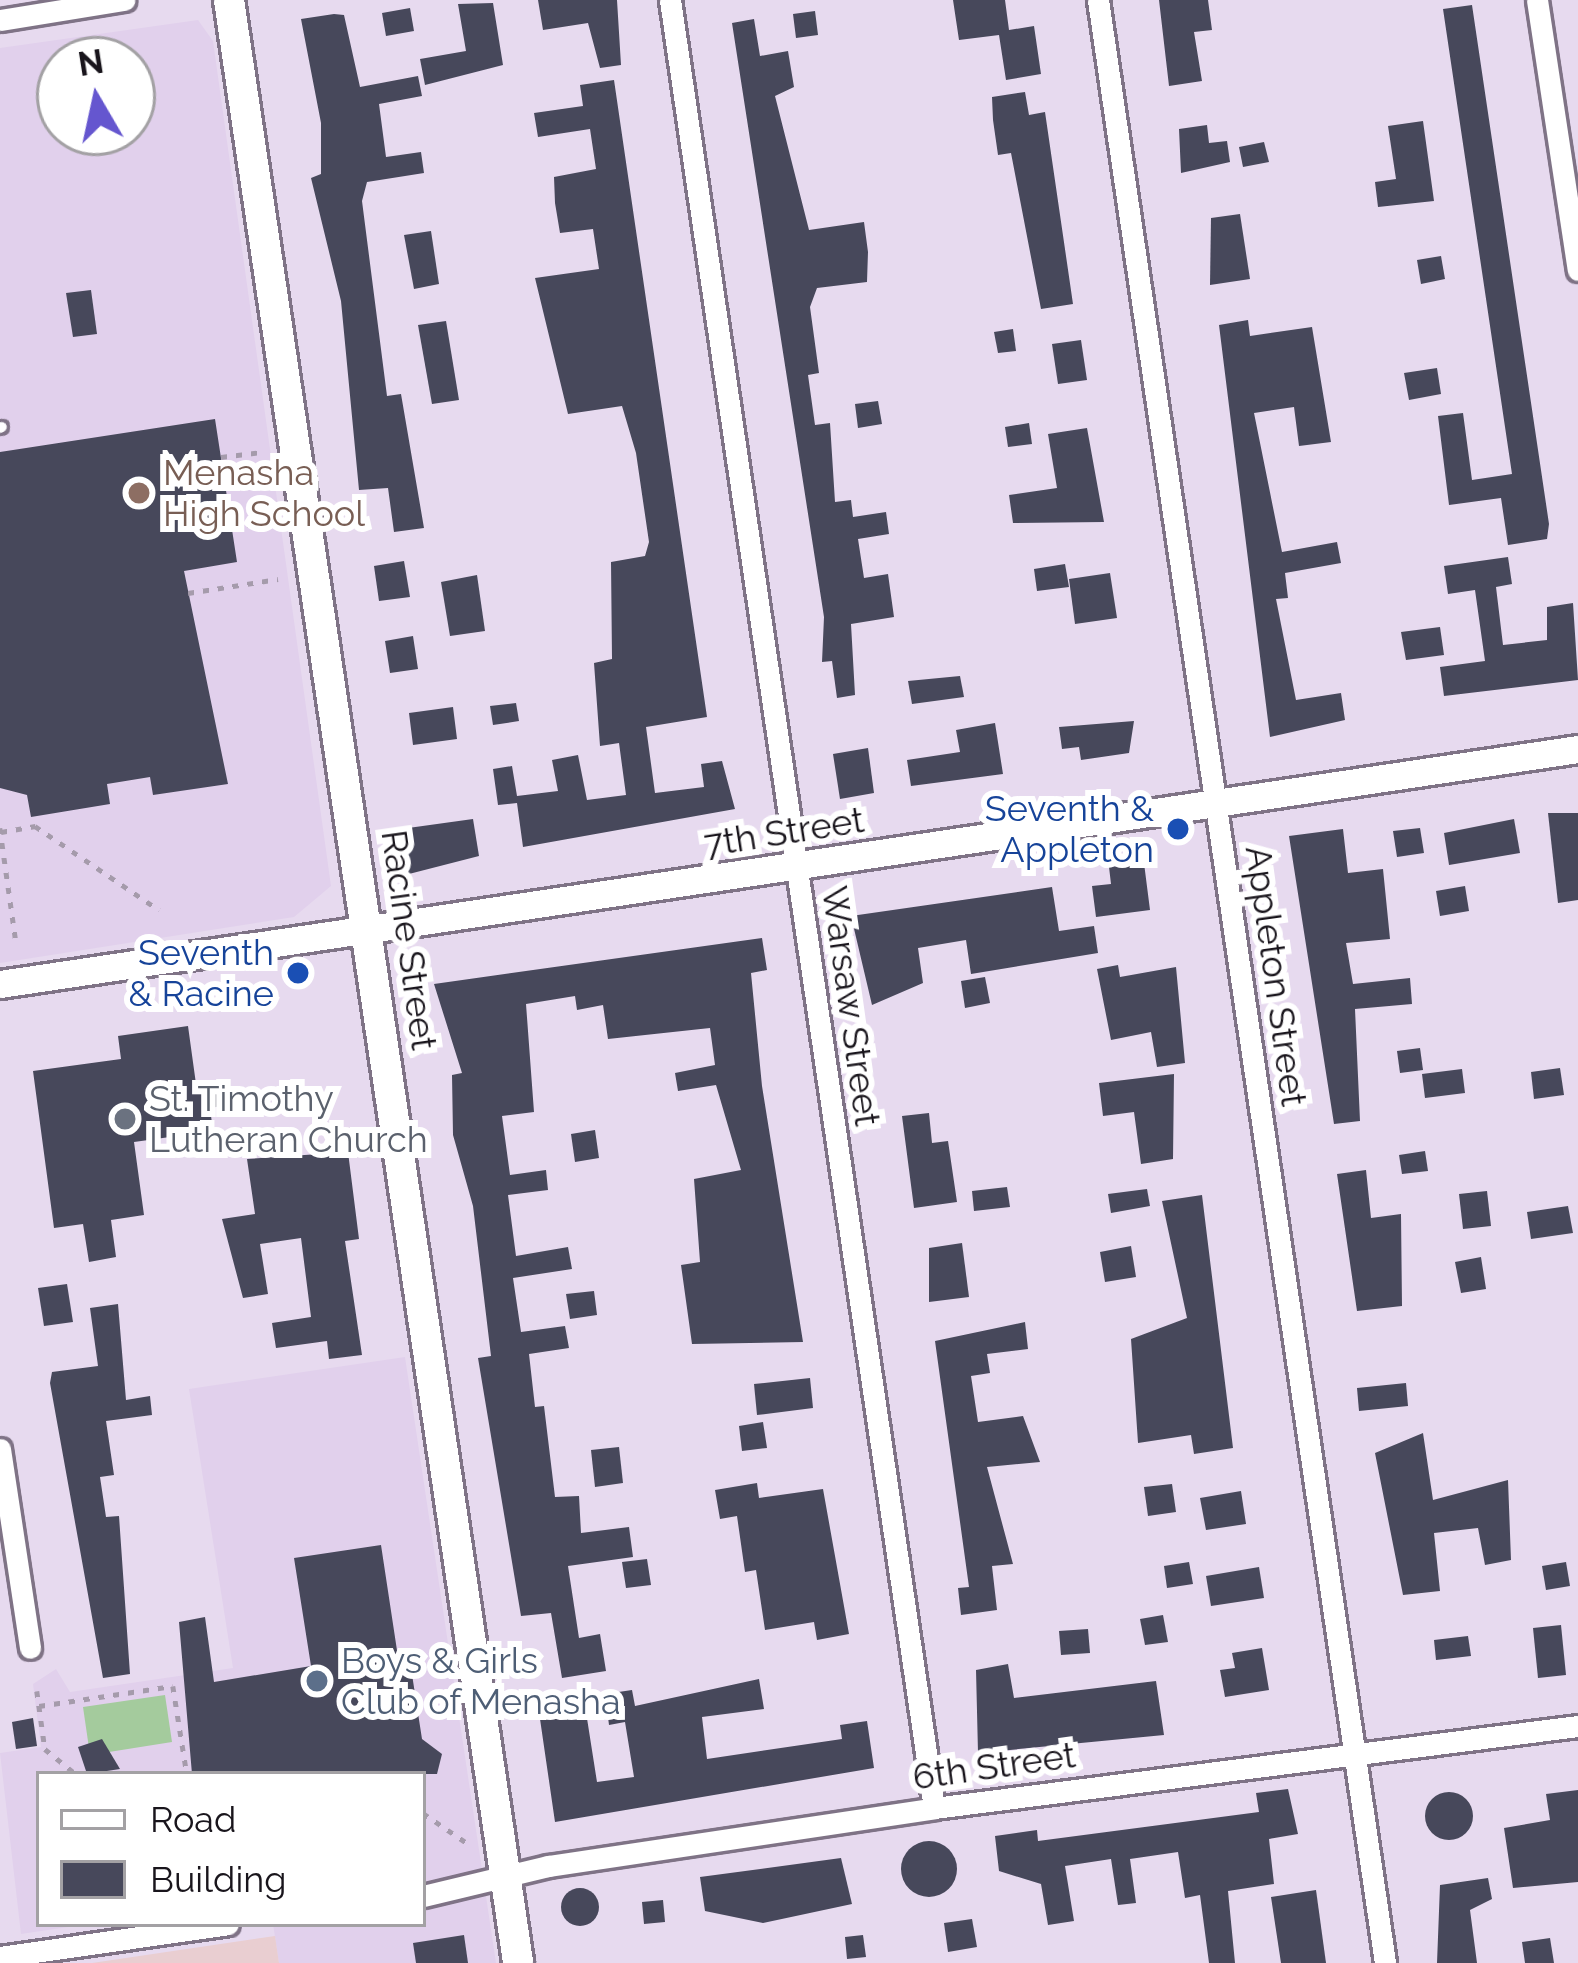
<!DOCTYPE html>
<style>
body{margin:0}
#map{position:relative;width:1578px;height:1963px;overflow:hidden;background:#e7daef;font-family:Raleway,sans-serif}
div>[style]{position:absolute}
.built>*{inset:0;background:#e1d0ec}
.industrial>*{inset:0;background:#e9ced1}
.green>*{inset:0;background:#a4cb9d}
.building>*{inset:0;background:#47485b}
.round{border-radius:50%}
.path>*{height:4.5px;margin-top:-2.25px;transform-origin:0;background:repeating-linear-gradient(90deg,#a59bab 0 6px,transparent 0 15px)}
.roads{filter:drop-shadow(3px 0 #7f7386) drop-shadow(-3px 0 #7f7386) drop-shadow(0 3px #7f7386) drop-shadow(0 -3px #7f7386)}
.service>*{height:10px;margin:-5px;padding:0 5px;transform-origin:5px;border-radius:5px;background:#fff}
.minor>*{height:21px;margin:-10.5px;padding:0 10.5px;transform-origin:10.5px;border-radius:10.5px;background:#fff}
.tertiary>*{height:27px;margin:-13.5px;padding:0 13.5px;transform-origin:13.5px;border-radius:13.5px;background:#fff}
.secondary>*{height:30px;margin:-15px;padding:0 15px;transform-origin:15px;border-radius:15px;background:#fff}
.dots>*{width:33px;height:33px;translate:-50% -50%;box-sizing:border-box;border:6px solid #fff;border-radius:50%}
span{translate:-50% -50%;white-space:nowrap;text-align:center;line-height:1.15;-webkit-text-stroke:12px #fff;paint-order:stroke}
.education-label{font-size:36px;color:#785e54}
.left{translate:0 -50%;text-align:left}
.transit-label{font-size:36px;color:#164399}
.right{translate:-100% -50%;text-align:right}
.street-label{font-size:36px;color:#19151c}
.worship-label{font-size:36px;color:#5b616d}
.service-label{font-size:36px;color:#4e5e75}
.legend{position:absolute;left:36px;top:1771px;width:390px;height:156px;box-sizing:border-box;background:#fff;border:3px solid #a3a1a4;margin:0;padding:15px 21px;list-style:none;font-size:36px;color:#19151c}
.legend li{display:flex;align-items:center;gap:24px;height:60px}
.legend b{width:60px;border:3px solid #a3a1a4}
.north{position:absolute;left:36px;top:36px;width:120px;height:120px;box-sizing:border-box;background:#fff;border:3px solid #a3a1a4;border-radius:50%;rotate:351deg;font-size:33px;font-weight:700;line-height:48px;text-align:center;color:#19151c}
.north::after{content:'';display:block;margin:auto;width:42px;height:54px;background:#6556cf;clip-path:polygon(50% 0,100% 100%,50% 72%,0 100%)}
</style>
<div id="map">
<div class="built">
<i style="clip-path:polygon(evenodd,198px 20px,213px 41px,331px 886px,294px 917px,0 963px,0 48px,198px 20px,60px 60px,132px 60px,132px 132px,60px 132px,60px 60px)"></i>
<i style="clip-path:polygon(405px 1357px,496px 1963px,279px 1963px,273px 1924px,423px 1924px,423px 1774px,39px 1774px,39px 1924px,88px 1924px,21px 1934px,0 1753px,41px 1747px,33px 1684px,56px 1669px,70px 1692px,233px 1668px,189px 1389px)"></i>
</div>
<div class="industrial">
<i style="clip-path:polygon(275px 1936px,279px 1963px,92px 1963px)"></i>
</div>
<div class="green">
<i style="clip-path:polygon(165px 1695px,172px 1742px,90px 1755px,83px 1707px)"></i>
</div>
<div class="building">
<i style="clip-path:polygon(538px 0,617px 0,621px 65px,600px 68px,588px 23px,543px 30px)"></i>
<i style="clip-path:polygon(953px 0,1005px 0,1009px 30px,1034px 26px,1041px 74px,1006px 80px,999px 35px,959px 40px)"></i>
<i style="clip-path:polygon(1159px 0,1208px 0,1212px 30px,1194px 32px,1202px 81px,1169px 86px)"></i>
<i style="clip-path:polygon(493px 3px,503px 65px,425px 85px,420px 59px,466px 51px,458px 4px)"></i>
<i style="clip-path:polygon(1472px 5px,1549px 524px,1547px 539px,1508px 545px,1501px 498px,1449px 505px,1438px 416px,1463px 413px,1472px 480px,1512px 474px,1443px 9px)"></i>
<i style="clip-path:polygon(410px 8px,414px 31px,386px 36px,382px 13px)"></i>
<i style="clip-path:polygon(815px 11px,818px 35px,796px 38px,793px 14px)"></i>
<i style="clip-path:polygon(334px 14px,344px 15px,360px 87px,418px 76px,422px 96px,379px 104px,386px 157px,421px 152px,424px 173px,367px 182px,362px 201px,387px 396px,401px 394px,424px 528px,394px 532px,388px 488px,359px 490px,341px 301px,311px 178px,321px 174px,321px 123px,301px 19px)"></i>
<i style="clip-path:polygon(754px 19px,760px 56px,788px 51px,794px 87px,775px 96px,809px 230px,864px 222px,868px 252px,867px 282px,817px 288px,810px 307px,819px 373px,808px 375px,815px 425px,830px 423px,835px 502px,851px 500px,853px 517px,886px 512px,889px 534px,858px 539px,864px 578px,888px 574px,894px 617px,851px 624px,855px 695px,837px 698px,832px 661px,822px 662px,824px 617px,732px 23px)"></i>
<i style="clip-path:polygon(614px 80px,707px 717px,646px 727px,655px 793px,704px 787px,701px 764px,722px 761px,735px 809px,523px 847px,517px 803px,498px 805px,493px 769px,512px 766px,517px 796px,558px 791px,552px 760px,578px 755px,587px 800px,626px 795px,619px 743px,600px 746px,594px 663px,612px 659px,611px 562px,645px 556px,649px 542px,636px 453px,622px 406px,568px 414px,535px 278px,599px 269px,593px 229px,560px 233px,555px 203px,554px 177px,596px 169px,590px 129px,538px 137px,534px 113px,583px 106px,580px 85px)"></i>
<i style="clip-path:polygon(1025px 92px,1029px 115px,1045px 112px,1073px 304px,1041px 309px,1011px 153px,998px 155px,993px 120px,992px 97px)"></i>
<i style="clip-path:polygon(1423px 121px,1434px 201px,1378px 207px,1375px 182px,1396px 179px,1388px 126px)"></i>
<i style="clip-path:polygon(1207px 125px,1209px 143px,1227px 141px,1230px 162px,1181px 173px,1179px 129px)"></i>
<i style="clip-path:polygon(1264px 142px,1269px 162px,1243px 167px,1239px 147px)"></i>
<i style="clip-path:polygon(1240px 214px,1250px 279px,1210px 285px,1211px 218px)"></i>
<i style="clip-path:polygon(431px 231px,439px 284px,414px 289px,404px 235px)"></i>
<i style="clip-path:polygon(1441px 256px,1445px 279px,1421px 284px,1417px 260px)"></i>
<i style="clip-path:polygon(91px 290px,97px 334px,73px 337px,66px 293px)"></i>
<i style="clip-path:polygon(1248px 320px,1250px 336px,1312px 327px,1331px 442px,1299px 446px,1294px 407px,1254px 413px,1282px 552px,1337px 542px,1341px 563px,1285px 573px,1288px 598px,1276px 599px,1296px 700px,1341px 693px,1345px 720px,1270px 737px,1219px 325px)"></i>
<i style="clip-path:polygon(446px 321px,459px 400px,432px 404px,418px 325px)"></i>
<i style="clip-path:polygon(1013px 329px,1016px 351px,998px 353px,994px 332px)"></i>
<i style="clip-path:polygon(1081px 340px,1087px 380px,1058px 384px,1052px 344px)"></i>
<i style="clip-path:polygon(1437px 368px,1441px 394px,1409px 400px,1404px 373px)"></i>
<i style="clip-path:polygon(878px 401px,882px 424px,858px 428px,855px 404px)"></i>
<i style="clip-path:polygon(215px 419px,237px 562px,184px 571px,228px 784px,153px 795px,150px 777px,107px 784px,110px 804px,31px 817px,27px 795px,0 788px,0 452px)"></i>
<i style="clip-path:polygon(1029px 423px,1032px 444px,1008px 447px,1005px 427px)"></i>
<i style="clip-path:polygon(1087px 428px,1104px 522px,1013px 523px,1009px 495px,1057px 488px,1048px 434px)"></i>
<i style="clip-path:polygon(1508px 557px,1512px 584px,1496px 587px,1503px 645px,1547px 640px,1547px 607px,1573px 603px,1578px 680px,1444px 696px,1440px 667px,1485px 661px,1475px 590px,1448px 594px,1444px 566px)"></i>
<i style="clip-path:polygon(404px 561px,410px 597px,379px 601px,374px 566px)"></i>
<i style="clip-path:polygon(1065px 564px,1069px 587px,1037px 591px,1034px 569px)"></i>
<i style="clip-path:polygon(1110px 573px,1117px 618px,1075px 624px,1069px 579px)"></i>
<i style="clip-path:polygon(477px 575px,485px 631px,450px 636px,441px 582px)"></i>
<i style="clip-path:polygon(1440px 627px,1444px 655px,1406px 660px,1401px 632px)"></i>
<i style="clip-path:polygon(413px 636px,418px 669px,390px 673px,385px 641px)"></i>
<i style="clip-path:polygon(960px 676px,964px 697px,912px 704px,908px 681px)"></i>
<i style="clip-path:polygon(516px 703px,519px 721px,493px 725px,490px 706px)"></i>
<i style="clip-path:polygon(453px 707px,457px 739px,413px 745px,409px 713px)"></i>
<i style="clip-path:polygon(1134px 721px,1129px 753px,1081px 760px,1079px 747px,1062px 749px,1059px 727px)"></i>
<i style="clip-path:polygon(995px 723px,1003px 774px,911px 786px,907px 760px,960px 752px,956px 730px)"></i>
<i style="clip-path:polygon(868px 748px,874px 793px,840px 799px,833px 754px)"></i>
<i style="clip-path:polygon(1548px 813px,1578px 813px,1578px 900px,1558px 903px)"></i>
<i style="clip-path:polygon(473px 819px,479px 856px,405px 875px,401px 829px)"></i>
<i style="clip-path:polygon(1514px 819px,1520px 853px,1449px 865px,1444px 833px)"></i>
<i style="clip-path:polygon(1420px 828px,1424px 853px,1397px 857px,1393px 831px)"></i>
<i style="clip-path:polygon(1343px 829px,1348px 873px,1383px 869px,1390px 939px,1346px 943px,1353px 984px,1410px 978px,1412px 1004px,1355px 1009px,1360px 1121px,1334px 1124px,1289px 836px)"></i>
<i style="clip-path:polygon(1144px 863px,1150px 910px,1096px 917px,1092px 886px,1111px 884px,1109px 867px)"></i>
<i style="clip-path:polygon(1465px 886px,1469px 911px,1440px 916px,1436px 891px)"></i>
<i style="clip-path:polygon(1052px 887px,1059px 931px,1094px 926px,1098px 953px,971px 974px,966px 940px,918px 948px,923px 983px,872px 1005px,851px 916px)"></i>
<i style="clip-path:polygon(762px 938px,767px 970px,751px 973px,762px 1086px,803px 1342px,692px 1344px,681px 1265px,700px 1262px,694px 1179px,741px 1170px,716px 1085px,678px 1091px,675px 1073px,715px 1065px,710px 1028px,608px 1039px,603px 1005px,577px 1010px,575px 996px,526px 1004px,534px 1112px,502px 1116px,510px 1175px,546px 1170px,548px 1190px,508px 1195px,516px 1256px,568px 1247px,572px 1269px,513px 1278px,521px 1332px,565px 1326px,569px 1348px,529px 1354px,535px 1407px,544px 1406px,555px 1497px,579px 1496px,581px 1533px,629px 1527px,633px 1557px,568px 1566px,579px 1638px,600px 1634px,606px 1671px,562px 1678px,551px 1613px,521px 1616px,478px 1358px,491px 1356px,473px 1206px,453px 1135px,452px 1075px,462px 1073px,434px 984px)"></i>
<i style="clip-path:polygon(1118px 965px,1120px 977px,1176px 967px,1185px 1063px,1157px 1067px,1151px 1032px,1111px 1040px,1097px 969px)"></i>
<i style="clip-path:polygon(985px 977px,990px 1003px,965px 1008px,961px 981px)"></i>
<i style="clip-path:polygon(188px 1026px,196px 1084px,225px 1080px,228px 1105px,210px 1108px,213px 1131px,134px 1142px,144px 1215px,111px 1220px,116px 1257px,89px 1262px,83px 1224px,54px 1228px,33px 1071px,121px 1059px,118px 1036px)"></i>
<i style="clip-path:polygon(1420px 1048px,1423px 1070px,1400px 1073px,1397px 1051px)"></i>
<i style="clip-path:polygon(1560px 1068px,1564px 1095px,1534px 1099px,1531px 1072px)"></i>
<i style="clip-path:polygon(1462px 1069px,1465px 1093px,1425px 1098px,1422px 1074px)"></i>
<i style="clip-path:polygon(1174px 1074px,1173px 1159px,1141px 1164px,1134px 1112px,1103px 1116px,1099px 1083px)"></i>
<i style="clip-path:polygon(929px 1113px,932px 1143px,948px 1141px,957px 1202px,914px 1208px,902px 1116px)"></i>
<i style="clip-path:polygon(595px 1130px,599px 1158px,575px 1162px,571px 1134px)"></i>
<i style="clip-path:polygon(1425px 1151px,1428px 1171px,1402px 1174px,1399px 1155px)"></i>
<i style="clip-path:polygon(348px 1152px,359px 1239px,345px 1241px,362px 1355px,329px 1359px,327px 1341px,276px 1348px,272px 1323px,311px 1317px,301px 1238px,260px 1244px,268px 1294px,243px 1298px,222px 1219px,255px 1214px,247px 1159px)"></i>
<i style="clip-path:polygon(1366px 1170px,1371px 1218px,1401px 1214px,1402px 1306px,1357px 1311px,1337px 1174px)"></i>
<i style="clip-path:polygon(1007px 1187px,1010px 1207px,974px 1211px,972px 1191px)"></i>
<i style="clip-path:polygon(1147px 1189px,1150px 1206px,1111px 1213px,1108px 1194px)"></i>
<i style="clip-path:polygon(1487px 1191px,1491px 1226px,1463px 1229px,1459px 1194px)"></i>
<i style="clip-path:polygon(1202px 1195px,1233px 1448px,1194px 1454px,1191px 1435px,1138px 1443px,1131px 1339px,1187px 1318px,1162px 1201px)"></i>
<i style="clip-path:polygon(1568px 1206px,1573px 1233px,1531px 1239px,1527px 1212px)"></i>
<i style="clip-path:polygon(962px 1243px,969px 1297px,929px 1302px,929px 1248px)"></i>
<i style="clip-path:polygon(1131px 1246px,1136px 1277px,1105px 1282px,1100px 1252px)"></i>
<i style="clip-path:polygon(1481px 1257px,1486px 1289px,1461px 1293px,1455px 1262px)"></i>
<i style="clip-path:polygon(67px 1284px,73px 1322px,44px 1326px,38px 1288px)"></i>
<i style="clip-path:polygon(594px 1291px,597px 1315px,570px 1319px,566px 1294px)"></i>
<i style="clip-path:polygon(118px 1304px,126px 1400px,150px 1396px,152px 1415px,106px 1421px,114px 1475px,100px 1477px,106px 1517px,119px 1516px,130px 1674px,103px 1678px,50px 1383px,52px 1372px,98px 1366px,90px 1308px)"></i>
<i style="clip-path:polygon(1025px 1322px,1028px 1349px,987px 1354px,990px 1373px,971px 1376px,978px 1422px,1023px 1416px,1040px 1462px,987px 1467px,1013px 1564px,992px 1566px,997px 1610px,961px 1615px,958px 1588px,969px 1587px,935px 1341px)"></i>
<i style="clip-path:polygon(810px 1378px,813px 1408px,757px 1415px,754px 1384px)"></i>
<i style="clip-path:polygon(1406px 1383px,1408px 1406px,1359px 1411px,1357px 1388px)"></i>
<i style="clip-path:polygon(763px 1422px,767px 1448px,742px 1451px,739px 1426px)"></i>
<i style="clip-path:polygon(1423px 1433px,1433px 1500px,1508px 1480px,1511px 1560px,1485px 1565px,1478px 1528px,1434px 1533px,1440px 1591px,1403px 1595px,1375px 1453px)"></i>
<i style="clip-path:polygon(619px 1447px,623px 1483px,595px 1487px,591px 1450px)"></i>
<i style="clip-path:polygon(757px 1483px,759px 1498px,823px 1489px,849px 1634px,817px 1640px,814px 1622px,765px 1630px,756px 1570px,745px 1572px,737px 1516px,720px 1519px,715px 1490px)"></i>
<i style="clip-path:polygon(1172px 1484px,1176px 1512px,1148px 1516px,1144px 1487px)"></i>
<i style="clip-path:polygon(1241px 1491px,1246px 1524px,1206px 1530px,1200px 1498px)"></i>
<i style="clip-path:polygon(381px 1545px,398px 1657px,409px 1655px,422px 1739px,442px 1754px,437px 1774px,192px 1774px,179px 1622px,205px 1617px,214px 1682px,311px 1666px,294px 1558px)"></i>
<i style="clip-path:polygon(647px 1559px,651px 1585px,626px 1588px,622px 1562px)"></i>
<i style="clip-path:polygon(1189px 1562px,1193px 1584px,1167px 1588px,1164px 1566px)"></i>
<i style="clip-path:polygon(1566px 1562px,1570px 1586px,1546px 1590px,1542px 1566px)"></i>
<i style="clip-path:polygon(1259px 1567px,1264px 1598px,1211px 1606px,1206px 1576px)"></i>
<i style="clip-path:polygon(1163px 1615px,1168px 1642px,1145px 1645px,1140px 1619px)"></i>
<i style="clip-path:polygon(1561px 1625px,1566px 1675px,1538px 1678px,1533px 1628px)"></i>
<i style="clip-path:polygon(1088px 1629px,1090px 1653px,1061px 1655px,1059px 1631px)"></i>
<i style="clip-path:polygon(1468px 1636px,1471px 1656px,1436px 1660px,1434px 1640px)"></i>
<i style="clip-path:polygon(1262px 1648px,1269px 1690px,1225px 1697px,1220px 1670px,1235px 1668px,1232px 1653px)"></i>
<i style="clip-path:polygon(1008px 1664px,1014px 1698px,1156px 1681px,1164px 1735px,978px 1753px,976px 1670px)"></i>
<i style="clip-path:polygon(759px 1679px,764px 1709px,702px 1717px,707px 1759px,842px 1739px,840px 1725px,867px 1721px,874px 1768px,555px 1822px,540px 1719px,586px 1712px,597px 1782px,634px 1777px,625px 1722px,609px 1725px,605px 1694px,632px 1690px,635px 1706px)"></i>
<i style="clip-path:polygon(33px 1718px,37px 1746px,16px 1749px,12px 1722px)"></i>
<i style="clip-path:polygon(102px 1739px,120px 1769px,87px 1774px,78px 1747px)"></i>
<i style="clip-path:polygon(1288px 1789px,1298px 1834px,1269px 1839px,1274px 1884px,1228px 1891px,1235px 1963px,1209px 1963px,1200px 1895px,1185px 1898px,1178px 1852px,1130px 1859px,1136px 1903px,1118px 1905px,1111px 1859px,1065px 1866px,1074px 1921px,1048px 1925px,1041px 1884px,999px 1871px,995px 1836px,1037px 1830px,1038px 1841px,1259px 1812px,1256px 1793px)"></i>
<i style="clip-path:polygon(1578px 1790px,1578px 1882px,1513px 1888px,1504px 1828px,1550px 1820px,1546px 1794px)"></i>
<i class="round" style="left:1425px;top:1792px;width:48px;height:48px"></i>
<i class="round" style="left:901px;top:1841px;width:56px;height:56px"></i>
<i style="clip-path:polygon(841px 1858px,852px 1904px,763px 1923px,705px 1911px,700px 1877px)"></i>
<i style="clip-path:polygon(1488px 1878px,1492px 1899px,1470px 1910px,1477px 1963px,1437px 1963px,1440px 1885px)"></i>
<i class="round" style="left:561px;top:1888px;width:38px;height:38px"></i>
<i style="clip-path:polygon(1316px 1890px,1326px 1963px,1281px 1963px,1271px 1897px)"></i>
<i style="clip-path:polygon(663px 1900px,665px 1922px,644px 1924px,642px 1902px)"></i>
<i style="clip-path:polygon(972px 1919px,977px 1947px,948px 1952px,944px 1923px)"></i>
<i style="clip-path:polygon(464px 1935px,468px 1963px,416px 1963px,413px 1943px)"></i>
<i style="clip-path:polygon(863px 1935px,866px 1957px,847px 1959px,845px 1937px)"></i>
<i style="clip-path:polygon(1550px 1938px,1554px 1963px,1525px 1963px,1522px 1942px)"></i>
</div>
<div class="path">
<i style="left:221px;top:457px;width:38px;rotate:-7deg"></i>
<i style="left:232px;top:527px;width:37px;rotate:-9deg"></i>
<i style="left:188px;top:593px;width:91px;rotate:-8.8deg"></i>
<i style="left:0;top:828px;width:115px;rotate:82deg"></i>
<i style="left:1px;top:832px;width:35px;rotate:-10deg"></i>
<i style="left:35px;top:826px;width:150px;rotate:34.1deg"></i>
<i style="left:37px;top:1691px;width:59px;rotate:82.1deg"></i>
<i style="left:45px;top:1749px;width:40px;rotate:39deg"></i>
<i style="left:39px;top:1706px;width:135px;rotate:-8.5deg"></i>
<i style="left:173px;top:1686px;width:89px;rotate:81deg"></i>
<i style="left:423px;top:1813px;width:53px;rotate:34.3deg"></i>
</div>
<div class="roads">
<div class="service">
<i style="left:0;top:428px;width:2px;rotate:-27deg"></i>
</div>
<div class="minor">
<i style="left:670px;top:0;width:1827px;rotate:81.69deg"></i>
<i style="left:1098px;top:0;width:1984px;rotate:81.68deg"></i>
<i style="left:1537px;top:0;width:273px;rotate:81.4deg"></i>
<i style="left:0;top:20px;width:126px;rotate:-9.2deg"></i>
<i style="left:0;top:1449px;width:201px;rotate:81.4deg"></i>
<i style="left:423px;top:1896px;width:129px;rotate:-13.5deg"></i>
<i style="left:548px;top:1866px;width:390px;rotate:-8.5deg"></i>
<i style="left:934px;top:1808px;width:649px;rotate:-7.26deg"></i>
<i style="left:0;top:1957px;width:230px;rotate:-8.2deg"></i>
</div>
<div class="tertiary">
<i style="left:0;top:984px;width:1595px;rotate:-8.47deg"></i>
</div>
<div class="secondary">
<i style="left:229px;top:0;width:1984px;rotate:81.62deg"></i>
</div>
</div>
<div class="dots">
<i style="left:139px;top:493px;background:#8d6e63"></i>
<i style="left:1178px;top:829px;background:#1a4fb4"></i>
<i style="left:298px;top:973px;background:#1a4fb4"></i>
<i style="left:125px;top:1119px;background:#6b7280"></i>
<i style="left:317px;top:1681px;background:#5c6f8a"></i>
</div>
<div class="education-label">
<span class="left" style="left:163px;top:493px">Menasha<br>High School</span>
</div>
<div class="transit-label">
<span class="right" style="left:1154px;top:829px">Seventh &amp;<br>Appleton</span>
<span class="right" style="left:274px;top:973px">Seventh<br>&amp; Racine</span>
</div>
<div class="street-label">
<span style="left:784px;top:832px;rotate:-9deg">7th Street</span>
<span style="left:409px;top:940px;rotate:82deg">Racine Street</span>
<span style="left:1276px;top:976px;rotate:82deg">Appleton Street</span>
<span style="left:851px;top:1006px;rotate:82deg">Warsaw Street</span>
<span style="left:994px;top:1766px;rotate:-8deg">6th Street</span>
</div>
<div class="worship-label">
<span class="left" style="left:149px;top:1119px">St. Timothy<br>Lutheran Church</span>
</div>
<div class="service-label">
<span class="left" style="left:341px;top:1681px">Boys &amp; Girls<br>Club of Menasha</span>
</div>
<ul class="legend">
<li><b style="height:15px;background:#fff"></b>Road</li>
<li><b style="height:33px;background:#47485b"></b>Building</li>
</ul>
<div class="north">N</div>
</div>
